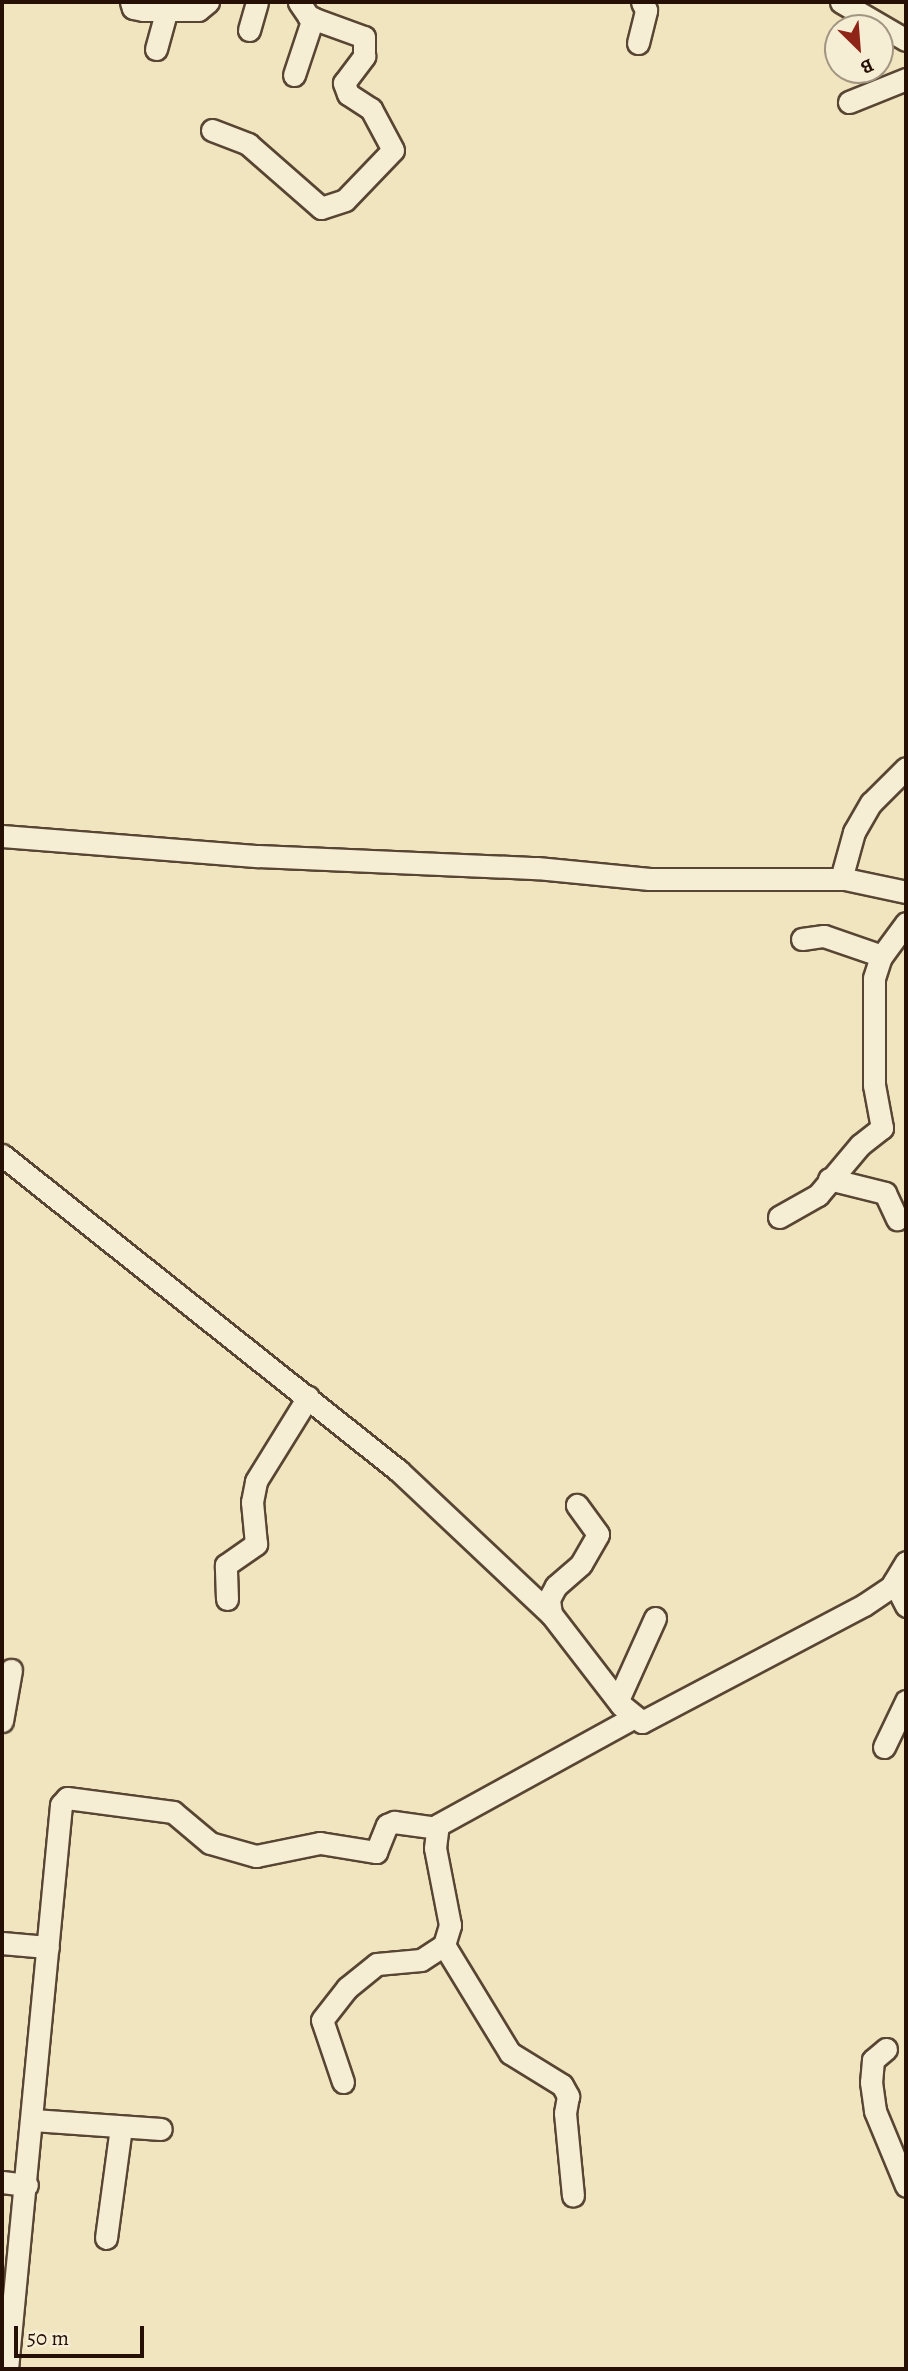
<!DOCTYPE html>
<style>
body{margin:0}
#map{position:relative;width:908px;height:2371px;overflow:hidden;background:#f0e5be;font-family:Alegreya,serif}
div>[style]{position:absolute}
.roads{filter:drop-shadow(2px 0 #584533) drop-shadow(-2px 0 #584533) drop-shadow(0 2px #584533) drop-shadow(0 -2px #584533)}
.minor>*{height:21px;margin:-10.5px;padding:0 10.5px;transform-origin:10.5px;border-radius:10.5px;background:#f5eed5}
span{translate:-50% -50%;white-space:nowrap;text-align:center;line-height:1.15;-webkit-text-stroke:7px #f5eed5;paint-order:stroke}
.frame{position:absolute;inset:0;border:4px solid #261005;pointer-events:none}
.north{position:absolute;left:824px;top:14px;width:70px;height:70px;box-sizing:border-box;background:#f5eed5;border:2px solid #a29582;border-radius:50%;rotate:155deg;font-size:19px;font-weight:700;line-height:28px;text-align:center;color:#261005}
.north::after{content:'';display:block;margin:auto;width:24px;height:32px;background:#8f2418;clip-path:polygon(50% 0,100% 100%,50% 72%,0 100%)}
.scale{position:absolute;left:14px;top:2326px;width:130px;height:32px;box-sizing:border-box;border:4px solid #261005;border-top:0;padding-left:9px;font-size:21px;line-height:24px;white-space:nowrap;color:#261005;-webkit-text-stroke:5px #f5eed5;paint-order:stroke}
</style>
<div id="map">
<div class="roads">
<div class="minor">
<i style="left:131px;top:2px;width:6px;rotate:72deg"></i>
<i style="left:133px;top:8px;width:10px;rotate:11deg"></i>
<i style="left:143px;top:10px;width:55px"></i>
<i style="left:198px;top:10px;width:13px;rotate:-39deg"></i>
<i style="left:841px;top:2px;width:75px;rotate:30.3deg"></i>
<i style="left:249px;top:30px;width:29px;rotate:-74deg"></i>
<i style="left:638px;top:43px;width:34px;rotate:-76deg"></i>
<i style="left:646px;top:10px;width:9px;rotate:-117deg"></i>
<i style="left:156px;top:49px;width:41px;rotate:-74.6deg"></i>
<i style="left:294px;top:75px;width:60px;rotate:-71.6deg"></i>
<i style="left:849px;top:102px;width:61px;rotate:-22deg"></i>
<i style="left:212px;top:130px;width:39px;rotate:21deg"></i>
<i style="left:248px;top:144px;width:97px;rotate:41.2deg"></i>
<i style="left:321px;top:208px;width:25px;rotate:-18deg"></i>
<i style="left:345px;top:200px;width:69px;rotate:-46.2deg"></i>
<i style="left:393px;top:150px;width:47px;rotate:-118.2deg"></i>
<i style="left:371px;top:109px;width:27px;rotate:-147deg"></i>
<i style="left:348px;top:94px;width:12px;rotate:-110deg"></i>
<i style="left:344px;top:83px;width:34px;rotate:-53deg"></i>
<i style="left:364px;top:56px;width:19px;rotate:-90deg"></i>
<i style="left:364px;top:37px;width:59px;rotate:-160deg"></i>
<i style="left:309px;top:17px;width:18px;rotate:-124deg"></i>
<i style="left:2px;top:836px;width:257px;rotate:4.5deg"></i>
<i style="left:258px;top:856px;width:279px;rotate:2.5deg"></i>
<i style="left:537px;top:868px;width:113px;rotate:5.6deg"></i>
<i style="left:649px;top:879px;width:196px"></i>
<i style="left:845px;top:879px;width:62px;rotate:12deg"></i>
<i style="left:841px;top:879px;width:49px;rotate:-74.5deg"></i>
<i style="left:854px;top:832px;width:34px;rotate:-60deg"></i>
<i style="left:871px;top:803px;width:49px;rotate:-45deg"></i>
<i style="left:802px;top:939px;width:22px;rotate:-8deg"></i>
<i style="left:824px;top:936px;width:61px;rotate:19deg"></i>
<i style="left:2px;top:1155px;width:507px;rotate:38.52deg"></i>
<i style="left:399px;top:1471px;width:209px;rotate:43.3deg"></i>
<i style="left:551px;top:1614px;width:115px;rotate:52.4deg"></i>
<i style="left:621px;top:1705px;width:27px;rotate:39deg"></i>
<i style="left:642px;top:1722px;width:251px;rotate:-27.8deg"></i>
<i style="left:864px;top:1605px;width:32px;rotate:-34deg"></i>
<i style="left:891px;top:1587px;width:29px;rotate:-59deg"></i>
<i style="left:829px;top:1179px;width:58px;rotate:14deg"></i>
<i style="left:885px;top:1193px;width:29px;rotate:65deg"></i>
<i style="left:779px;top:1217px;width:45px;rotate:-29.4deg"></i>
<i style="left:818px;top:1195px;width:65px;rotate:-50deg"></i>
<i style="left:860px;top:1145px;width:28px;rotate:-38deg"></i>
<i style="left:882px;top:1128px;width:44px;rotate:-100.5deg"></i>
<i style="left:874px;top:1085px;width:107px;rotate:-90deg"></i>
<i style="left:874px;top:978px;width:22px;rotate:-72deg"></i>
<i style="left:881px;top:957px;width:42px;rotate:-53.7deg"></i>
<i style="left:894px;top:1582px;width:27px;rotate:63deg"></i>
<i style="left:227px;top:1599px;width:34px;rotate:-92deg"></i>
<i style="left:226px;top:1565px;width:37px;rotate:-35deg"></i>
<i style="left:256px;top:1544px;width:42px;rotate:-95.4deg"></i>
<i style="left:252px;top:1502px;width:21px;rotate:-79deg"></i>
<i style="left:256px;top:1481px;width:99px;rotate:-58.2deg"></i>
<i style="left:551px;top:1614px;width:15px;rotate:-98deg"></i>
<i style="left:549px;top:1599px;width:15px;rotate:-62deg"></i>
<i style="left:556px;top:1586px;width:33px;rotate:-41deg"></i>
<i style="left:581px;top:1564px;width:34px;rotate:-60deg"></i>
<i style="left:598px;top:1534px;width:36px;rotate:-126deg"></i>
<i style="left:618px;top:1700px;width:90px;rotate:-65.7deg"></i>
<i style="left:2px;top:1721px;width:52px;rotate:-80deg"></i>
<i style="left:884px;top:1747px;width:51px;rotate:-64.4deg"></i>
<i style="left:2px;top:1943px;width:46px;rotate:5deg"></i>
<i style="left:444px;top:1945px;width:127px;rotate:58.6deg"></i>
<i style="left:510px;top:2053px;width:61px;rotate:31.6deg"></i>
<i style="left:562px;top:2085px;width:13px;rotate:61deg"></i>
<i style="left:568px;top:2096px;width:17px;rotate:100deg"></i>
<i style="left:565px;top:2113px;width:83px;rotate:84.5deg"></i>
<i style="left:886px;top:2049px;width:17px;rotate:140deg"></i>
<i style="left:873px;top:2060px;width:22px;rotate:95deg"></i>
<i style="left:871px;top:2082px;width:29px;rotate:82deg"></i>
<i style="left:875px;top:2111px;width:81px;rotate:67.5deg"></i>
<i style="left:343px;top:2082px;width:65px;rotate:-108.7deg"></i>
<i style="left:322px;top:2020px;width:41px;rotate:-52deg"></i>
<i style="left:347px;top:1988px;width:38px;rotate:-39deg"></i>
<i style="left:377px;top:1964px;width:44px;rotate:-5.2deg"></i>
<i style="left:421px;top:1960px;width:27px;rotate:-33deg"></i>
<i style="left:444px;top:1945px;width:21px;rotate:-73deg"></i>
<i style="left:450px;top:1925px;width:78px;rotate:-101deg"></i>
<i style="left:435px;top:1848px;width:23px;rotate:-83deg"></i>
<i style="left:438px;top:1825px;width:222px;rotate:-28.8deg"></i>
<i style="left:33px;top:2120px;width:128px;rotate:4deg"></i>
<i style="left:2px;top:2182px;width:25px;rotate:7deg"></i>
<i style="left:106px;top:2238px;width:112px;rotate:-82.3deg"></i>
<i style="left:7px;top:2369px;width:567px;rotate:-84.53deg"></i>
<i style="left:61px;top:1805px;width:9px;rotate:-49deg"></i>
<i style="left:67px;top:1798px;width:107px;rotate:7.5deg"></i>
<i style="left:173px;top:1812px;width:48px;rotate:40deg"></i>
<i style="left:210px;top:1843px;width:48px;rotate:15.8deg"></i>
<i style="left:256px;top:1856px;width:65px;rotate:-11.5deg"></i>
<i style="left:320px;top:1843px;width:57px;rotate:9.1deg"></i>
<i style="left:376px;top:1852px;width:29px;rotate:-68deg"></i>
<i style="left:387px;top:1825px;width:8px;rotate:-23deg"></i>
<i style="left:394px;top:1822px;width:43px;rotate:7.9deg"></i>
</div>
</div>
<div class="frame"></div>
<div class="north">B</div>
<div class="scale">50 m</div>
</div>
